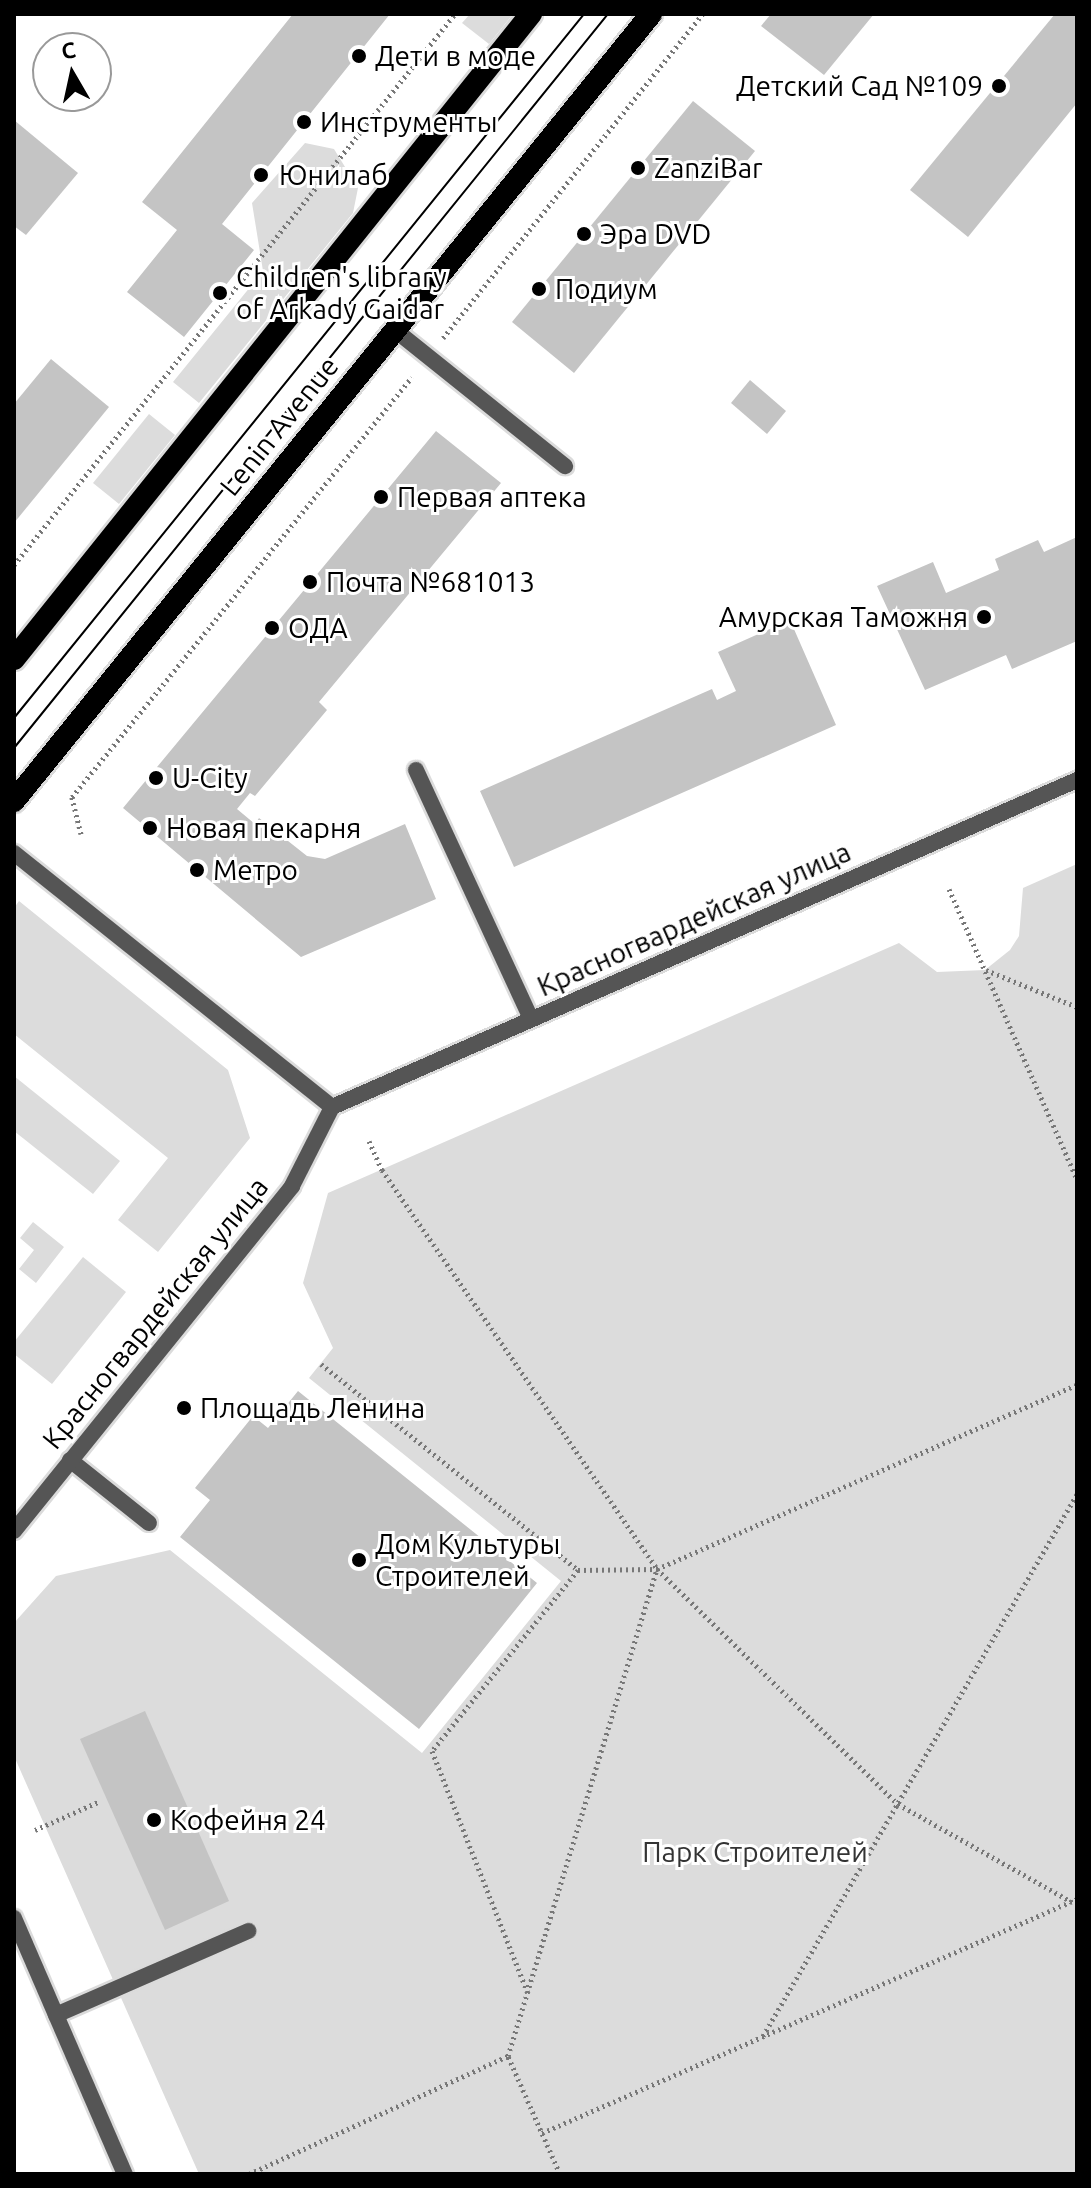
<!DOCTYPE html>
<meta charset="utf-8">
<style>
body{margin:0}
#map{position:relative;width:1091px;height:2188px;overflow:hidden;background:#fff;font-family:Ubuntu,sans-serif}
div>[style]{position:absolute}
.green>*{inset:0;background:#dcdcdc}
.building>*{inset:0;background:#c4c4c4}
.path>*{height:5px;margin-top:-2.5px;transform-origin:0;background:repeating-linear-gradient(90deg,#777 0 2px,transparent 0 6px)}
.roads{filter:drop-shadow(2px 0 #dbdbdb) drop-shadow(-2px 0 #dbdbdb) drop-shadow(0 2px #dbdbdb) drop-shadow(0 -2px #dbdbdb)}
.service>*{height:16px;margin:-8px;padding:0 8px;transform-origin:8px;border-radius:8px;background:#555}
.tertiary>*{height:16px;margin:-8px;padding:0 8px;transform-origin:8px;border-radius:8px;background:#555}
.trunk>*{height:22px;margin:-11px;padding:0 11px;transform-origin:11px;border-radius:11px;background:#000}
.tram>*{height:2px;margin:-1px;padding:0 1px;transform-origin:1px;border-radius:1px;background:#000}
.dots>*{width:22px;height:22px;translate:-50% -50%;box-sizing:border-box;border:4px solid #fff;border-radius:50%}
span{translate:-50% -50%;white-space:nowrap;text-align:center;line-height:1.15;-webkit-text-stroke:6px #fff;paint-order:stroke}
.poi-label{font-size:28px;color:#000}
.left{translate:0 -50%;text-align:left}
.right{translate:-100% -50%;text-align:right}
.street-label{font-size:28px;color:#000}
.park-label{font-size:28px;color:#333}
.frame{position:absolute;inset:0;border:16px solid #000;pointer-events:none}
.north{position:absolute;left:32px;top:32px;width:80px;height:80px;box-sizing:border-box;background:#fff;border:2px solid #999;border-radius:50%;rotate:351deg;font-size:22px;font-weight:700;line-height:32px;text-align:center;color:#000}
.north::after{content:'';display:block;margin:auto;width:28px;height:36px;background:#000;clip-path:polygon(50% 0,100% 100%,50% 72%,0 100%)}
</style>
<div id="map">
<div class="green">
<i style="clip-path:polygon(470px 14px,513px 14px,489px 44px,462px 23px)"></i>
<i style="clip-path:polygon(305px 143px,334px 149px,358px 188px,353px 213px,199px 403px,173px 382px,263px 271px,252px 203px)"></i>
<i style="clip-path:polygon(149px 414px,175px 435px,119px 504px,93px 483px)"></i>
<i style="clip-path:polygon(1077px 864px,1077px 2174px,199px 2174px,14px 1756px,14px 1623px,56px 1576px,170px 1550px,422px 1753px,561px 1581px,309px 1378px,333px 1348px,303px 1283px,328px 1193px,899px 943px,937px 972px,985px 970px,1010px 950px,1019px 936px,1023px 888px)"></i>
<i style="clip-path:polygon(19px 901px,228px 1070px,250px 1138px,158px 1252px,118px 1220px,168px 1158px,14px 1034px,14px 908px)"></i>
<i style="clip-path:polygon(14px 1076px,120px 1161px,93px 1194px,14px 1131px)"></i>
<i style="clip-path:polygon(33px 1222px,64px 1247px,36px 1283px,19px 1269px,34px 1250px,20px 1238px)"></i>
<i style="clip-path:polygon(83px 1257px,126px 1292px,52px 1384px,14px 1354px,14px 1342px)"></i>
</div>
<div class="building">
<i style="clip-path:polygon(293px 14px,390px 14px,222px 224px,254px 250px,184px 337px,127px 292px,177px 230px,142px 202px)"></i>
<i style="clip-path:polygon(771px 14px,874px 14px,824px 75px,761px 26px)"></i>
<i style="clip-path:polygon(1055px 14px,1077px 14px,1077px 103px,968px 237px,910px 190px)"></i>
<i style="clip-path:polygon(693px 101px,755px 151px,574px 373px,512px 322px)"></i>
<i style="clip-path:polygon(14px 120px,78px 173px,26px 235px,14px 226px)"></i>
<i style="clip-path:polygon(51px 359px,109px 407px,14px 523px,14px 404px)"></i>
<i style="clip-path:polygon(750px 380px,786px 411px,767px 434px,731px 403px)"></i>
<i style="clip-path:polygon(436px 431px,501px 483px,319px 702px,327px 710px,255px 796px,250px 793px,237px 809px,255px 824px,259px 818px,307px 856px,325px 859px,405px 824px,436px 899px,301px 957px,123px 808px)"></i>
<i style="clip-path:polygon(1077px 537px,1077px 641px,1012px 669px,1006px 655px,925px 690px,877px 586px,933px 562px,946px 593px,999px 570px,995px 559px,1038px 540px,1044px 552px)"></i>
<i style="clip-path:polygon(790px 620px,836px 725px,514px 867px,480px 791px,712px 689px,717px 700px,736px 691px,718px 652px)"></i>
<i style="clip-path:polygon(298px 1391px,537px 1583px,419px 1729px,180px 1537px,210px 1500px,195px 1488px,253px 1416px,268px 1428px)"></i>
<i style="clip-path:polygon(145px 1711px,229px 1901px,165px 1930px,80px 1739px)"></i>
</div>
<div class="path">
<i style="left:443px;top:338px;width:415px;rotate:-51.3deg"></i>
<i style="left:14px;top:565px;width:706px;rotate:-51.33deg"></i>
<i style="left:81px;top:834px;width:38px;rotate:-104deg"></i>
<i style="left:72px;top:797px;width:540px;rotate:-51.01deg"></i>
<i style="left:949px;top:889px;width:317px;rotate:66.2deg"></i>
<i style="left:986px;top:970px;width:98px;rotate:22.1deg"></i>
<i style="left:369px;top:1141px;width:32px;rotate:66deg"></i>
<i style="left:382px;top:1170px;width:485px;rotate:55.4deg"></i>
<i style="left:321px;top:1364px;width:329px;rotate:38.7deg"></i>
<i style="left:578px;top:1570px;width:233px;rotate:128.9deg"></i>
<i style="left:432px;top:1751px;width:260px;rotate:68.4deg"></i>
<i style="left:578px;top:1570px;width:79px;rotate:-0.7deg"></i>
<i style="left:657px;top:1569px;width:337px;rotate:44.3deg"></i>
<i style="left:898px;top:1804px;width:206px;rotate:29.4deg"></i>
<i style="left:35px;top:1830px;width:69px;rotate:-24deg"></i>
<i style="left:763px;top:2036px;width:626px;rotate:-59.91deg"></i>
<i style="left:542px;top:2133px;width:584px;rotate:-23.62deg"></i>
<i style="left:249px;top:2174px;width:285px;rotate:-24.5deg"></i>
<i style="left:560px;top:2174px;width:129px;rotate:-113.8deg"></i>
<i style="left:508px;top:2056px;width:509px;rotate:-72.99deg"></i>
<i style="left:657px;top:1569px;width:459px;rotate:-23.7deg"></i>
</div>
<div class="roads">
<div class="service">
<i style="left:395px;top:330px;width:218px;rotate:38.7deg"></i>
<i style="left:416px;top:770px;width:274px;rotate:65.2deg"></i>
<i style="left:70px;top:1460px;width:101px;rotate:38.6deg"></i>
<i style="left:56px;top:2015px;width:210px;rotate:-23.6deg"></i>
</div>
<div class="tertiary">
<i style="left:14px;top:853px;width:407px;rotate:38.6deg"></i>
<i style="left:14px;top:1531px;width:443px;rotate:-51.1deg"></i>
<i style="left:292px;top:1186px;width:89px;rotate:-63.1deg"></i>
<i style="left:332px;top:1107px;width:814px;rotate:-23.7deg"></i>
<i style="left:14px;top:1918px;width:279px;rotate:66.6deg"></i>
</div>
<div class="trunk">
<i style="left:14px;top:659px;width:827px;rotate:-51.29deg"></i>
<i style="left:14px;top:801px;width:1012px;rotate:-51.01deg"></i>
</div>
</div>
<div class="tram">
<i style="left:14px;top:718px;width:906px;rotate:-51deg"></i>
<i style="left:14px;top:748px;width:944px;rotate:-51.02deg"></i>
</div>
<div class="dots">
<i style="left:359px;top:56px;background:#000"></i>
<i style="left:999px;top:86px;background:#000"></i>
<i style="left:304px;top:122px;background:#000"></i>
<i style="left:638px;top:168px;background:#000"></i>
<i style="left:261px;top:175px;background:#000"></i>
<i style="left:584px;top:234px;background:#000"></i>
<i style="left:539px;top:289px;background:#000"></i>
<i style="left:220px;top:293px;background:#000"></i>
<i style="left:381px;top:497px;background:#000"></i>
<i style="left:310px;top:582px;background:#000"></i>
<i style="left:984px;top:617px;background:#000"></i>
<i style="left:272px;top:628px;background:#000"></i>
<i style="left:156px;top:778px;background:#000"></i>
<i style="left:150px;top:828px;background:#000"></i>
<i style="left:197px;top:870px;background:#000"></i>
<i style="left:184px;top:1408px;background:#000"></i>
<i style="left:359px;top:1560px;background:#000"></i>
<i style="left:154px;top:1820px;background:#000"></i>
</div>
<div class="poi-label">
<span class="left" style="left:375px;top:56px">Дети в моде</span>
<span class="right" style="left:983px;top:86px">Детский Сад №109</span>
<span class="left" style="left:320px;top:122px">Инструменты</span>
<span class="left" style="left:654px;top:168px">ZanziBar</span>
<span class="left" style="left:279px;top:175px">Юнилаб</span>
<span class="left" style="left:600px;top:234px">Эра DVD</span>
<span class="left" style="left:236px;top:293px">Children's library<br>of Arkady Gaidar</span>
<span class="left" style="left:555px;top:289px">Подиум</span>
<span class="left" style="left:397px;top:497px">Первая аптека</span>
<span class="left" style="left:326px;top:582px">Почта №681013</span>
<span class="right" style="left:968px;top:617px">Амурская Таможня</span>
<span class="left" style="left:288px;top:628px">ОДА</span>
<span class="left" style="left:172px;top:778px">U-City</span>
<span class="left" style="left:166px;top:828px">Новая пекарня</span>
<span class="left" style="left:213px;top:870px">Метро</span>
<span class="left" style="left:200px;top:1408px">Площадь Ленина</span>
<span class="left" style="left:375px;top:1560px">Дом Культуры<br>Строителей</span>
<span class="left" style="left:170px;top:1820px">Кофейня 24</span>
</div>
<div class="street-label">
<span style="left:279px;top:426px;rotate:-51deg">Lenin Avenue</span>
<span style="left:694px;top:919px;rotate:-24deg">Красногвардейская улица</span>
<span style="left:155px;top:1313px;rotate:-51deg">Красногвардейская улица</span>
</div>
<div class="park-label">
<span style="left:755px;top:1852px">Парк Строителей</span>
</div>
<div class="frame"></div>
<div class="north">С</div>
</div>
